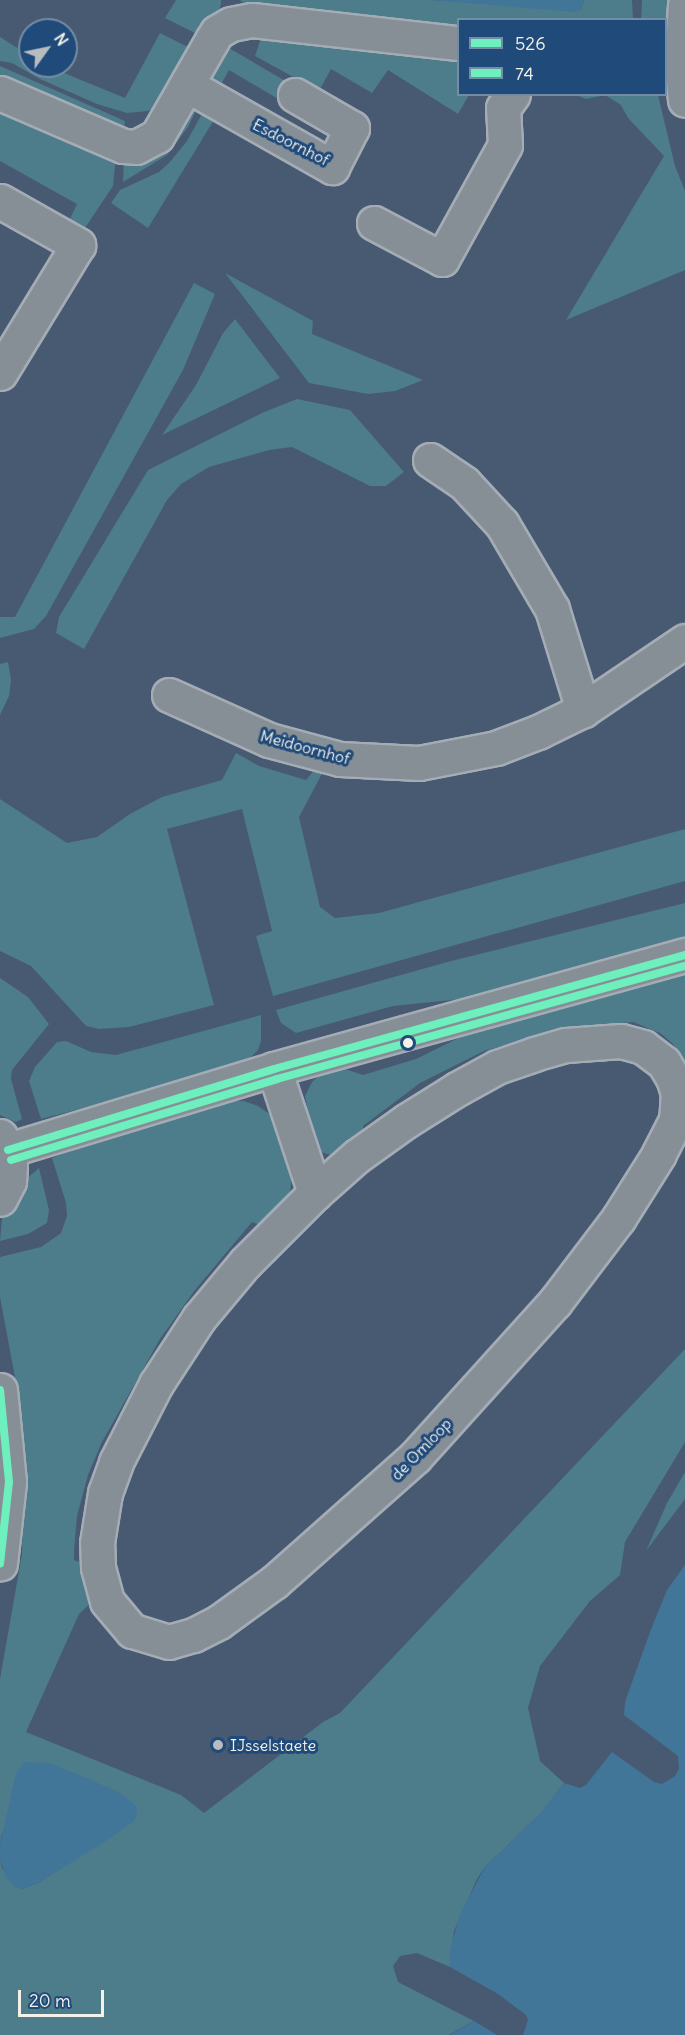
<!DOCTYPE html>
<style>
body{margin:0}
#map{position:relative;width:685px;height:2035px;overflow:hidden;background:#485972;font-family:Delius,sans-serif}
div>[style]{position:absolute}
.green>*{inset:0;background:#4d7c8b}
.water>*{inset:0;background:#427698}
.roads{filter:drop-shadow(2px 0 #a4acb5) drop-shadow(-2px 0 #a4acb5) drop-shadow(0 2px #a4acb5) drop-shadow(0 -2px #a4acb5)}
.minor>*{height:33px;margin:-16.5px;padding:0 16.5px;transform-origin:16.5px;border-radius:16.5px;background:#878f96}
.major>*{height:33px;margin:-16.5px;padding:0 16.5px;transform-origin:16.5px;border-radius:16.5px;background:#878f96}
.bus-1>*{height:8px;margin:-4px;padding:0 4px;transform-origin:4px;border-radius:4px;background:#6defbe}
.bus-2>*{height:8px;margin:-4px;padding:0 4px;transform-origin:4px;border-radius:4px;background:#6defbe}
.dots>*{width:16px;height:16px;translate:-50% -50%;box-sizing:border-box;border:3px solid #1f4a7a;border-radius:50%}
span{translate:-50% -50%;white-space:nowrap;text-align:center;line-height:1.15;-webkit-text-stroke:6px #1f4a7a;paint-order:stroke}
.street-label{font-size:16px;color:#f4f1e8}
.poi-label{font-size:16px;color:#f4f1e8}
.left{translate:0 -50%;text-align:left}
.legend{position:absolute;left:457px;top:18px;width:210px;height:78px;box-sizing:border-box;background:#1f4a7a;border:2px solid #748da6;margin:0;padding:8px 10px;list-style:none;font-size:18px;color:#f4f1e8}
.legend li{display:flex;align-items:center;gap:12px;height:30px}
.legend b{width:30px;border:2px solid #748da6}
.north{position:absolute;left:18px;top:18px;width:60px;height:60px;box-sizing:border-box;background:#1f4a7a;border:2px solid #748da6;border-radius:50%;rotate:57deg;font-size:16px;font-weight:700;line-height:24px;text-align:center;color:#f4f1e8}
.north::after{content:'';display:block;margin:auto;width:21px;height:27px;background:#b8bcbf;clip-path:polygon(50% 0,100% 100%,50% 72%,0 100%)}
.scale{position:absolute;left:18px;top:1990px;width:86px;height:27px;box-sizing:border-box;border:3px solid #f4f1e8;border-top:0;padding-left:8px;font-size:18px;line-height:21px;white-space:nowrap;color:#f4f1e8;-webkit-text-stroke:4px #1f4a7a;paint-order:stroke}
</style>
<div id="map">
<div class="green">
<i style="clip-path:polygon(176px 0,221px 0,221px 4px,218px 14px,199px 35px,165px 18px)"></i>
<i style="clip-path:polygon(240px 0,432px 0,581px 10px,584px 0,632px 0,633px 19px,458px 20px,458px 29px,250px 10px)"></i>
<i style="clip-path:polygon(642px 0,671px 0,668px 41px,666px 41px,666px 20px,641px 20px)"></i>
<i style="clip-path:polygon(160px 33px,192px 49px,160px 103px,148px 111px,127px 113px,97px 104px,40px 79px,12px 63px,0 61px,0 37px,30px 56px,30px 66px,47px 66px,125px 98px)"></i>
<i style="clip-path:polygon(262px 35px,458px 56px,458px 94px,469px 95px,458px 114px,388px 70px,372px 93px,331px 69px,319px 91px,255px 56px)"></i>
<i style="clip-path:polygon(222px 44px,294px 86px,285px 103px,229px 70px,218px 90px,207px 77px)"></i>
<i style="clip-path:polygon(0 66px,125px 121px,123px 133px,0 82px)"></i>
<i style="clip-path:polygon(576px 95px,658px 95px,675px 166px,685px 191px,685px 270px,566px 320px,664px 156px,628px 118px,621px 105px,605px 95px,586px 99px)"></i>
<i style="clip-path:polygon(200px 102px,188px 127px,167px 155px,123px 182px,124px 159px,154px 157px,165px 146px,188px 107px)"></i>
<i style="clip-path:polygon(0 107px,116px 156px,113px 186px,83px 231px,67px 225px,77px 204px,0 161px)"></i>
<i style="clip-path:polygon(204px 110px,217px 115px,148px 228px,111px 203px,120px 190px,159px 172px,169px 163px,187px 141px)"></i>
<i style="clip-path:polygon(225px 273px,313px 321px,312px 334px,423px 380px,395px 391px,368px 394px,309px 383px)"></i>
<i style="clip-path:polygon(194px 283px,215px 294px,183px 370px,46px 616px,34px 629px,0 638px,0 617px,15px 617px)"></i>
<i style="clip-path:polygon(235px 319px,280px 378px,162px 435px,196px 385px,223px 333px)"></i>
<i style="clip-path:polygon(297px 399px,350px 410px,404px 472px,386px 486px,370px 486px,292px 447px,269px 450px,209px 467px,181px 484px,167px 500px,84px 649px,56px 633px,59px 617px,148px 470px,264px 412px)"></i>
<i style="clip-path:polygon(8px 662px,11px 680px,9px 696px,0 715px,0 664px)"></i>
<i style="clip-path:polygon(236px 753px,259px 766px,306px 780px,316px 768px,324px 770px,299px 817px,320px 907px,335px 918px,379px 913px,685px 829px,685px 881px,273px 996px,256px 936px,272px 931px,242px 809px,167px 829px,214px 1005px,129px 1027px,99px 1029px,86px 1026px,31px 966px,0 951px,0 799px,67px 843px,97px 837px,130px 814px,162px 797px,222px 780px)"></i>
<i style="clip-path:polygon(685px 903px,685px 940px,472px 998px,393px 1006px,296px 1033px,281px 1023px,276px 1010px,451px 961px)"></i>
<i style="clip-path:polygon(685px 971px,685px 1060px,672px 1043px,660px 1033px,633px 1022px,557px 1030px,484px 1051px,420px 1083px,363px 1126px,363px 1139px,335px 1156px,320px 1152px,314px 1146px,305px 1096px,312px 1082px,321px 1074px,332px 1070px,345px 1069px,363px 1075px,416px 1059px,485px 1025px)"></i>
<i style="clip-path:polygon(0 978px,28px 997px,49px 1024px,12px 1070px,11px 1079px,22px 1119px,16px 1122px,0 1115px)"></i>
<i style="clip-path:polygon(261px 1015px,261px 1041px,258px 1050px,241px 1067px,41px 1119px,29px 1081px,35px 1067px,57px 1042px,66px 1041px,91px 1052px,116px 1055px)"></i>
<i style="clip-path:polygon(223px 1101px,244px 1101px,258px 1106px,271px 1115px,279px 1127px,292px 1167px,290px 1196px,264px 1227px,252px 1222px,195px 1290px,160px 1339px,102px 1442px,88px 1475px,77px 1516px,74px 1551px,74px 1560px,86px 1565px,95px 1599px,79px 1614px,26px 1732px,181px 1795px,204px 1813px,323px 1722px,340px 1713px,685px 1349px,685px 1442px,625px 1542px,620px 1575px,590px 1601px,540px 1666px,528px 1708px,540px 1761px,564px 1783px,542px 1812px,485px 1867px,477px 1879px,454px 1931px,450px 1967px,417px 1953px,400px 1956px,393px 1966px,398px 1982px,474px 2021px,449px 2035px,0 2035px,0 1859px,2px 1868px,14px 1886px,23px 1889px,40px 1882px,133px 1821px,2px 1833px,0 1845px,0 1679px,22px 1554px,23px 1484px,17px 1388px,0 1297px,0 1257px,41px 1247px,61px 1233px,67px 1216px,66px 1203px,52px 1158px,144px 1124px)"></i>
<i style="clip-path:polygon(39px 1168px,49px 1210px,47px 1223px,28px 1234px,0 1241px,2px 1218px,24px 1181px)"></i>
<i style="clip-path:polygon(685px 1472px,685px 1499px,646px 1551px,667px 1503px)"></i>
</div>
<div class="water">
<i style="clip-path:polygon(432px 0,584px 0,581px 10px,574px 12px)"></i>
<i style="clip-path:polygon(685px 1565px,685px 2035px,523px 2035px,528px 2020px,526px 2015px,498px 1994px,450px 1967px,450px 1950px,460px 1914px,485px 1867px,542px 1812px,564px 1783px,580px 1788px,586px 1785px,612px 1752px,654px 1782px,662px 1784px,675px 1776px,679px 1769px,678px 1756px,624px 1715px,625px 1702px,650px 1632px,667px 1590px)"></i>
<i style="clip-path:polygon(25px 1762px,50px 1763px,119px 1792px,136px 1806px,137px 1815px,134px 1821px,109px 1839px,40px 1882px,23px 1889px,14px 1886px,6px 1878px,0 1859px,0 1845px,16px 1773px)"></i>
<i style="clip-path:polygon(474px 2021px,497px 2035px,450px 2035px)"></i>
</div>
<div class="roads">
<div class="minor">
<i style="left:685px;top:5px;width:54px;rotate:94.2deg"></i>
<i style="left:681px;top:59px;width:41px;rotate:84.4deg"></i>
<i style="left:187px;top:85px;width:167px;rotate:29.5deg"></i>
<i style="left:332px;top:167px;width:44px;rotate:-62.9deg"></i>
<i style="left:352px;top:128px;width:66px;rotate:-149.9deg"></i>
<i style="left:0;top:93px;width:134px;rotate:23.3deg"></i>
<i style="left:123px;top:146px;width:13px;rotate:4deg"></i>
<i style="left:136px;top:147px;width:24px;rotate:-28deg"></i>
<i style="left:157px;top:136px;width:111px;rotate:-60.2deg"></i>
<i style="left:212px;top:40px;width:9px;rotate:-58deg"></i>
<i style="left:217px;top:32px;width:16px;rotate:-30deg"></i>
<i style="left:231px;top:24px;width:21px;rotate:-11deg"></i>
<i style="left:252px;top:20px;width:207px;rotate:6.4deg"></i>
<i style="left:0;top:201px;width:90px;rotate:29.4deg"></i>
<i style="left:78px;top:245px;width:150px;rotate:121.4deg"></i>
<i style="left:374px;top:223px;width:77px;rotate:27.9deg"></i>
<i style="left:442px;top:259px;width:130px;rotate:-61.1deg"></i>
<i style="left:505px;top:145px;width:37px;rotate:-93deg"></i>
<i style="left:503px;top:108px;width:17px;rotate:-54deg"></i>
<i style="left:430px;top:460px;width:41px;rotate:34.1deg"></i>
<i style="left:464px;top:483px;width:56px;rotate:47.2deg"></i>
<i style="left:502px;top:524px;width:99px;rotate:59.5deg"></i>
<i style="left:552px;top:609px;width:106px;rotate:72.9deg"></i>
<i style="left:169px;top:695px;width:110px;rotate:24.2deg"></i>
<i style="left:269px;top:740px;width:73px;rotate:15deg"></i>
<i style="left:340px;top:759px;width:79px;rotate:2.9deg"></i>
<i style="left:419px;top:763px;width:78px;rotate:-11deg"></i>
<i style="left:496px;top:748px;width:45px;rotate:-20.9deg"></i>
<i style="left:538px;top:732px;width:50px;rotate:-26.1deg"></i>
<i style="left:583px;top:710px;width:123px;rotate:-34.1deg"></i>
<i style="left:621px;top:1041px;width:23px;rotate:15deg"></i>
<i style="left:643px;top:1047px;width:26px;rotate:37deg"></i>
<i style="left:664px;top:1063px;width:17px;rotate:59deg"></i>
<i style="left:673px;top:1078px;width:16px;rotate:72deg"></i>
<i style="left:678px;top:1093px;width:27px;rotate:94deg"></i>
<i style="left:676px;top:1120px;width:38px;rotate:117deg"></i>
<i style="left:659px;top:1154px;width:77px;rotate:122.2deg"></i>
<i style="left:618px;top:1219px;width:104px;rotate:127.2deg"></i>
<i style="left:555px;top:1302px;width:209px;rotate:132.1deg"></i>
<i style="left:415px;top:1457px;width:188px;rotate:138.4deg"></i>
<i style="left:274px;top:1582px;width:68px;rotate:144deg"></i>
<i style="left:219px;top:1622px;width:29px;rotate:153deg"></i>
<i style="left:193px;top:1635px;width:25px;rotate:164deg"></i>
<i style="left:169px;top:1642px;width:39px;rotate:-163deg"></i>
<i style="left:132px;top:1631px;width:39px;rotate:-130deg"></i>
<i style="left:107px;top:1601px;width:35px;rotate:-105deg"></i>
<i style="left:98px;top:1567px;width:24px;rotate:-92deg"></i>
<i style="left:97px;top:1543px;width:51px;rotate:-80.9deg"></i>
<i style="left:105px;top:1493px;width:33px;rotate:-70deg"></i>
<i style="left:116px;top:1462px;width:88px;rotate:-62.9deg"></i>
<i style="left:156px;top:1384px;width:79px;rotate:-56.9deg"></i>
<i style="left:199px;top:1318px;width:72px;rotate:-50.1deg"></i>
<i style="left:245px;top:1263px;width:99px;rotate:-45deg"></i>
<i style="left:315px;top:1193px;width:56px;rotate:-41.4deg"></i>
<i style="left:357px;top:1156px;width:60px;rotate:-35.5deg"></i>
<i style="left:406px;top:1121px;width:60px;rotate:-32.1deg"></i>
<i style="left:457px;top:1089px;width:46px;rotate:-28.8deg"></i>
<i style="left:497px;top:1067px;width:39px;rotate:-19deg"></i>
<i style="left:534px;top:1054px;width:33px;rotate:-16deg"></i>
<i style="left:566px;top:1045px;width:55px;rotate:-4.2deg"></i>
<i style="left:274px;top:1069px;width:131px;rotate:71.7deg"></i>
<i style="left:8px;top:1150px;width:278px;rotate:-16.9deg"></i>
<i style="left:274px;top:1069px;width:427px;rotate:-15.5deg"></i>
</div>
<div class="major">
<i style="left:0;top:1136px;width:16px;rotate:60deg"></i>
<i style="left:8px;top:1150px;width:14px;rotate:82deg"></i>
<i style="left:10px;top:1164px;width:17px;rotate:93deg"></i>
<i style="left:9px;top:1181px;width:20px;rotate:117deg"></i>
<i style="left:0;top:1390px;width:92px;rotate:84.4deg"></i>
<i style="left:9px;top:1482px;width:82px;rotate:96.3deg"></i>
</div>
</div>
<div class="bus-1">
<i style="left:8px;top:1150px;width:278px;rotate:-16.9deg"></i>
<i style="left:274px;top:1069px;width:427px;rotate:-15.5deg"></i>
<i style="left:0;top:1390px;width:92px;rotate:84.4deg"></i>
<i style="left:9px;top:1482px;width:82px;rotate:96.3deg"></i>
</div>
<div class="bus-2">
<i style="left:11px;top:1160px;width:278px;rotate:-16.9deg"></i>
<i style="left:277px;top:1079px;width:423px;rotate:-15.5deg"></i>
</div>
<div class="dots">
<i style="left:408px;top:1043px;background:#f4f1e8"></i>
<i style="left:218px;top:1745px;background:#b8bcbf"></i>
</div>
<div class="street-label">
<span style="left:291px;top:142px;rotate:27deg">Esdoornhof</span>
<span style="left:305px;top:747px;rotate:15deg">Meidoornhof</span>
<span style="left:421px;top:1449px;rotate:-46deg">de Omloop</span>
</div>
<div class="poi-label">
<span class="left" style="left:230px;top:1745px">IJsselstaete</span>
</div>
<ul class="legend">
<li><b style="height:8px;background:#6defbe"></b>526</li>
<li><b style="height:8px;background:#6defbe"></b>74</li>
</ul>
<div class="north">N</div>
<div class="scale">20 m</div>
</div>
